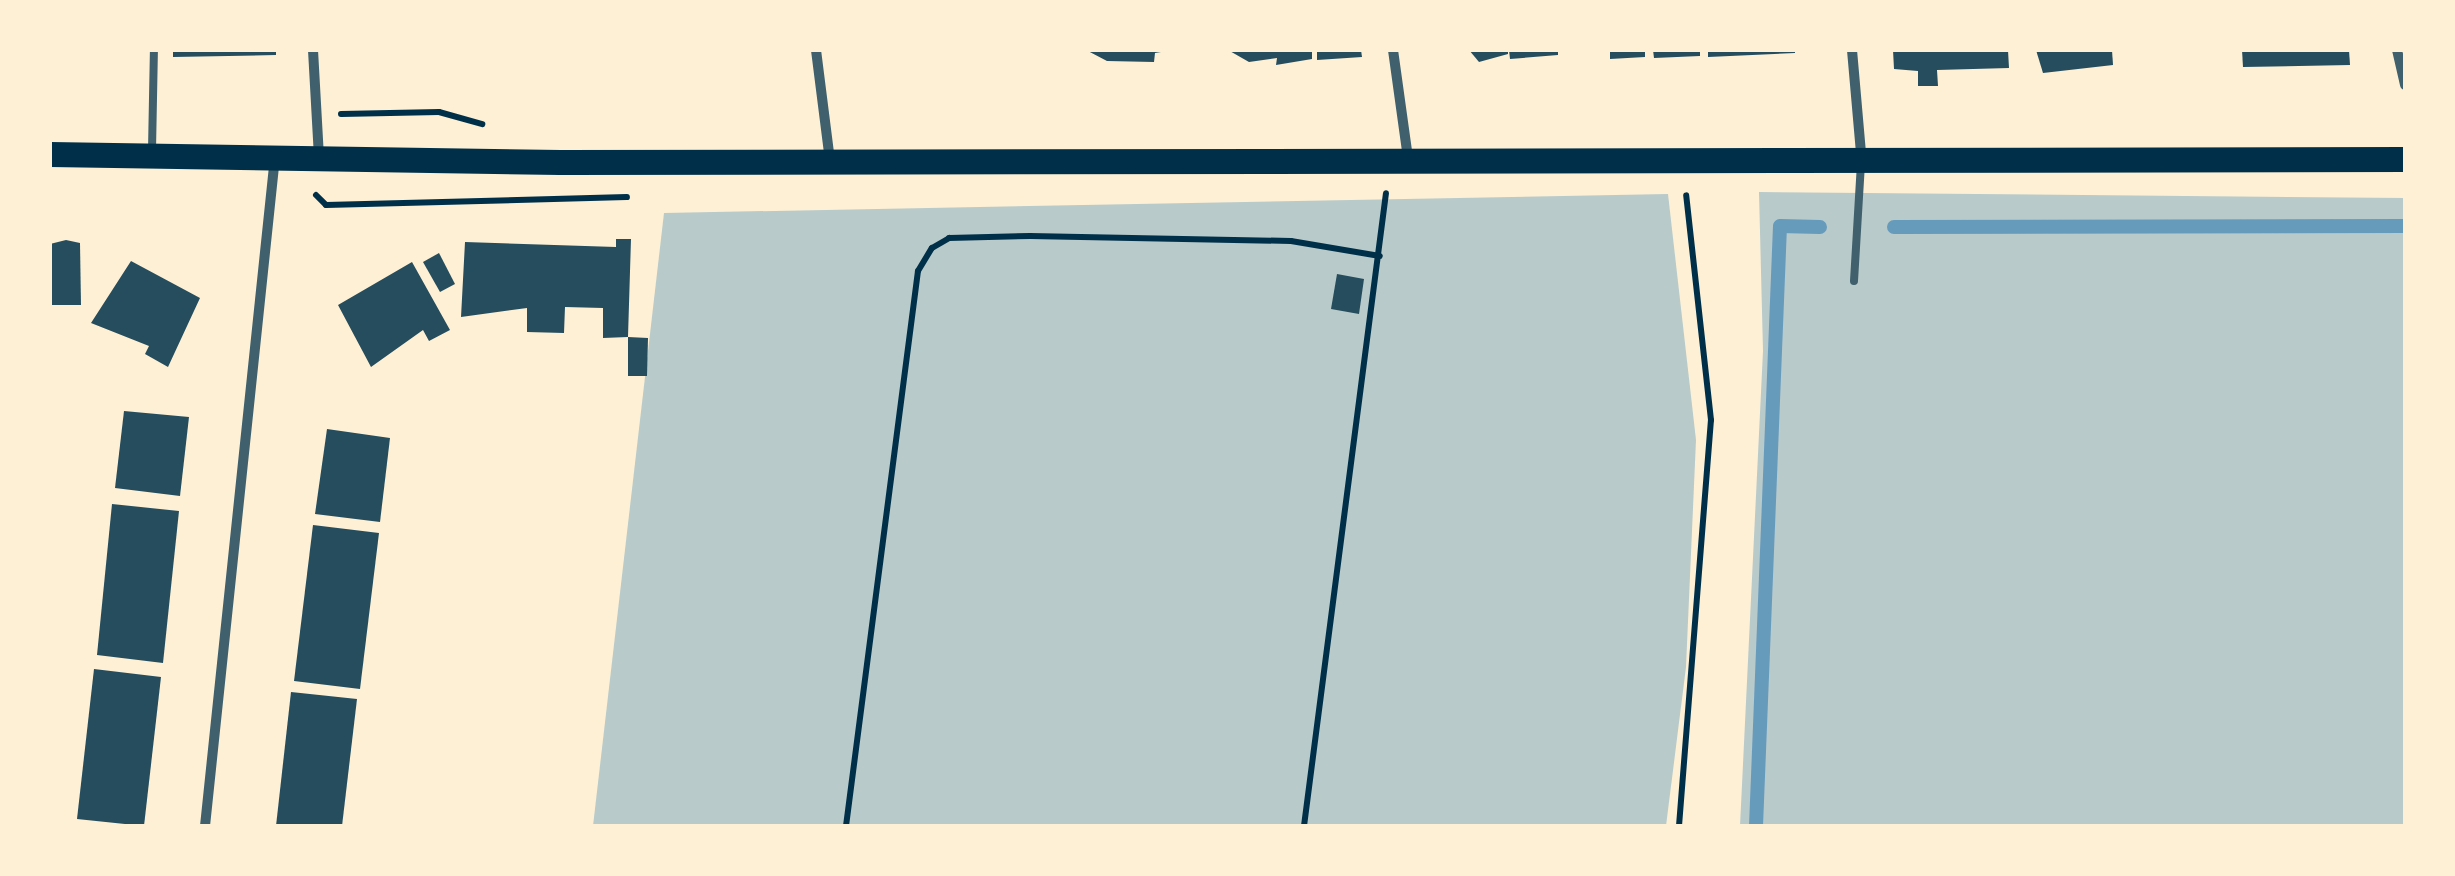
<!DOCTYPE html>
<style>
body{margin:0}
#map{position:relative;width:2455px;height:876px;overflow:hidden;background:#fdf0d5;font-family:Helvetica,sans-serif}
div>[style]{position:absolute}
.green>*{inset:0;background:#b9caca}
.stream>*{height:14px;margin:-7px;padding:0 7px;transform-origin:7px;border-radius:7px;background:#669bbc}
.building>*{inset:0;background:#264d5e}
.path>*{height:6px;margin:-3px;padding:0 3px;transform-origin:3px;border-radius:3px;background:#003049}
.service>*{height:8px;margin:-4px;padding:0 4px;transform-origin:4px;border-radius:4px;background:#3f606c}
.minor>*{height:10px;margin:-5px;padding:0 5px;transform-origin:5px;border-radius:5px;background:#3f606c}
.primary>*{height:25px;margin:-12.5px;padding:0 12.5px;transform-origin:12.5px;border-radius:12.5px;background:#003049}
span{translate:-50% -50%;white-space:nowrap;text-align:center;line-height:1.15;-webkit-text-stroke:8px #fdf0d5;paint-order:stroke}
.frame{position:absolute;inset:0;border:52px solid #fdf0d5;pointer-events:none}
</style>
<div id="map">
<div class="green">
<i style="clip-path:polygon(1759px 192px,2405px 198px,2405px 826px,1740px 826px,1763px 351px)"></i>
<i style="clip-path:polygon(1668px 194px,1696px 440px,1686px 667px,1666px 826px,593px 826px,664px 213px)"></i>
</div>
<div class="stream">
<i style="left:1894px;top:227px;width:511px;rotate:-0.11deg"></i>
<i style="left:1756px;top:826px;width:600px;rotate:-87.71deg"></i>
<i style="left:1780px;top:226px;width:40px;rotate:1.4deg"></i>
</div>
<div class="building">
<i style="clip-path:polygon(173px 50px,276px 50px,276px 55px,173px 57px)"></i>
<i style="clip-path:polygon(1086px 50px,1173px 50px,1155px 53px,1154px 62px,1107px 61px)"></i>
<i style="clip-path:polygon(1228px 50px,1312px 50px,1312px 59px,1276px 65px,1277px 58px,1249px 62px)"></i>
<i style="clip-path:polygon(1317px 50px,1361px 50px,1362px 57px,1317px 60px)"></i>
<i style="clip-path:polygon(1469px 50px,1508px 50px,1508px 54px,1479px 62px)"></i>
<i style="clip-path:polygon(1509px 50px,1558px 50px,1558px 55px,1510px 59px)"></i>
<i style="clip-path:polygon(1610px 50px,1645px 50px,1645px 57px,1610px 59px)"></i>
<i style="clip-path:polygon(1653px 50px,1700px 50px,1700px 56px,1654px 58px)"></i>
<i style="clip-path:polygon(1708px 50px,1795px 50px,1795px 53px,1708px 57px)"></i>
<i style="clip-path:polygon(1893px 50px,2008px 50px,2009px 68px,1937px 70px,1938px 86px,1918px 86px,1918px 71px,1894px 69px)"></i>
<i style="clip-path:polygon(2036px 50px,2112px 50px,2113px 65px,2043px 73px)"></i>
<i style="clip-path:polygon(2242px 50px,2349px 50px,2350px 65px,2243px 67px)"></i>
<i style="clip-path:polygon(616px 239px,631px 239px,628px 337px,603px 338px,603px 308px,565px 307px,564px 333px,527px 332px,527px 308px,461px 317px,465px 242px,616px 247px)"></i>
<i style="clip-path:polygon(66px 240px,80px 243px,81px 305px,50px 305px,50px 244px)"></i>
<i style="clip-path:polygon(439px 253px,455px 284px,440px 292px,423px 262px)"></i>
<i style="clip-path:polygon(131px 261px,200px 298px,168px 367px,145px 354px,149px 346px,91px 323px)"></i>
<i style="clip-path:polygon(412px 262px,450px 330px,429px 341px,423px 330px,371px 367px,338px 305px)"></i>
<i style="clip-path:polygon(1337px 274px,1364px 279px,1359px 314px,1331px 309px)"></i>
<i style="clip-path:polygon(628px 337px,648px 338px,647px 376px,628px 376px)"></i>
<i style="clip-path:polygon(124px 411px,189px 417px,180px 496px,115px 488px)"></i>
<i style="clip-path:polygon(327px 429px,390px 438px,380px 522px,315px 514px)"></i>
<i style="clip-path:polygon(112px 504px,179px 511px,163px 663px,97px 655px)"></i>
<i style="clip-path:polygon(313px 525px,379px 533px,360px 689px,294px 681px)"></i>
<i style="clip-path:polygon(94px 669px,161px 677px,144px 826px,77px 819px)"></i>
<i style="clip-path:polygon(291px 692px,357px 699px,342px 826px,276px 826px)"></i>
</div>
<div class="path">
<i style="left:341px;top:114px;width:98px;rotate:-1.2deg"></i>
<i style="left:439px;top:112px;width:45px;rotate:15.6deg"></i>
<i style="left:316px;top:195px;width:14px;rotate:45deg"></i>
<i style="left:326px;top:205px;width:301px;rotate:-1.5deg"></i>
<i style="left:846px;top:826px;width:560px;rotate:-82.61deg"></i>
<i style="left:918px;top:271px;width:27px;rotate:-59deg"></i>
<i style="left:932px;top:248px;width:20px;rotate:-30deg"></i>
<i style="left:949px;top:238px;width:81px;rotate:-1.4deg"></i>
<i style="left:1030px;top:236px;width:261px;rotate:1.1deg"></i>
<i style="left:1291px;top:241px;width:90px;rotate:9.6deg"></i>
<i style="left:1304px;top:826px;width:638px;rotate:-82.62deg"></i>
<i style="left:1679px;top:826px;width:407px;rotate:-85.5deg"></i>
<i style="left:1711px;top:420px;width:226px;rotate:-96.3deg"></i>
</div>
<div class="service">
<i style="left:152px;top:150px;width:100px;rotate:-88.9deg"></i>
<i style="left:1854px;top:281px;width:118px;rotate:-86.6deg"></i>
</div>
<div class="minor">
<i style="left:313px;top:50px;width:108px;rotate:86.8deg"></i>
<i style="left:816px;top:50px;width:112px;rotate:82.8deg"></i>
<i style="left:1393px;top:50px;width:109px;rotate:82.1deg"></i>
<i style="left:1852px;top:50px;width:103px;rotate:85deg"></i>
<i style="left:2397px;top:50px;width:36px;rotate:77deg"></i>
<i style="left:205px;top:826px;width:673px;rotate:-84.03deg"></i>
</div>
<div class="primary">
<i style="left:50px;top:154px;width:510px;rotate:0.9deg"></i>
<i style="left:560px;top:162px;width:1845px;rotate:-0.09deg"></i>
</div>
<div class="frame"></div>
</div>
